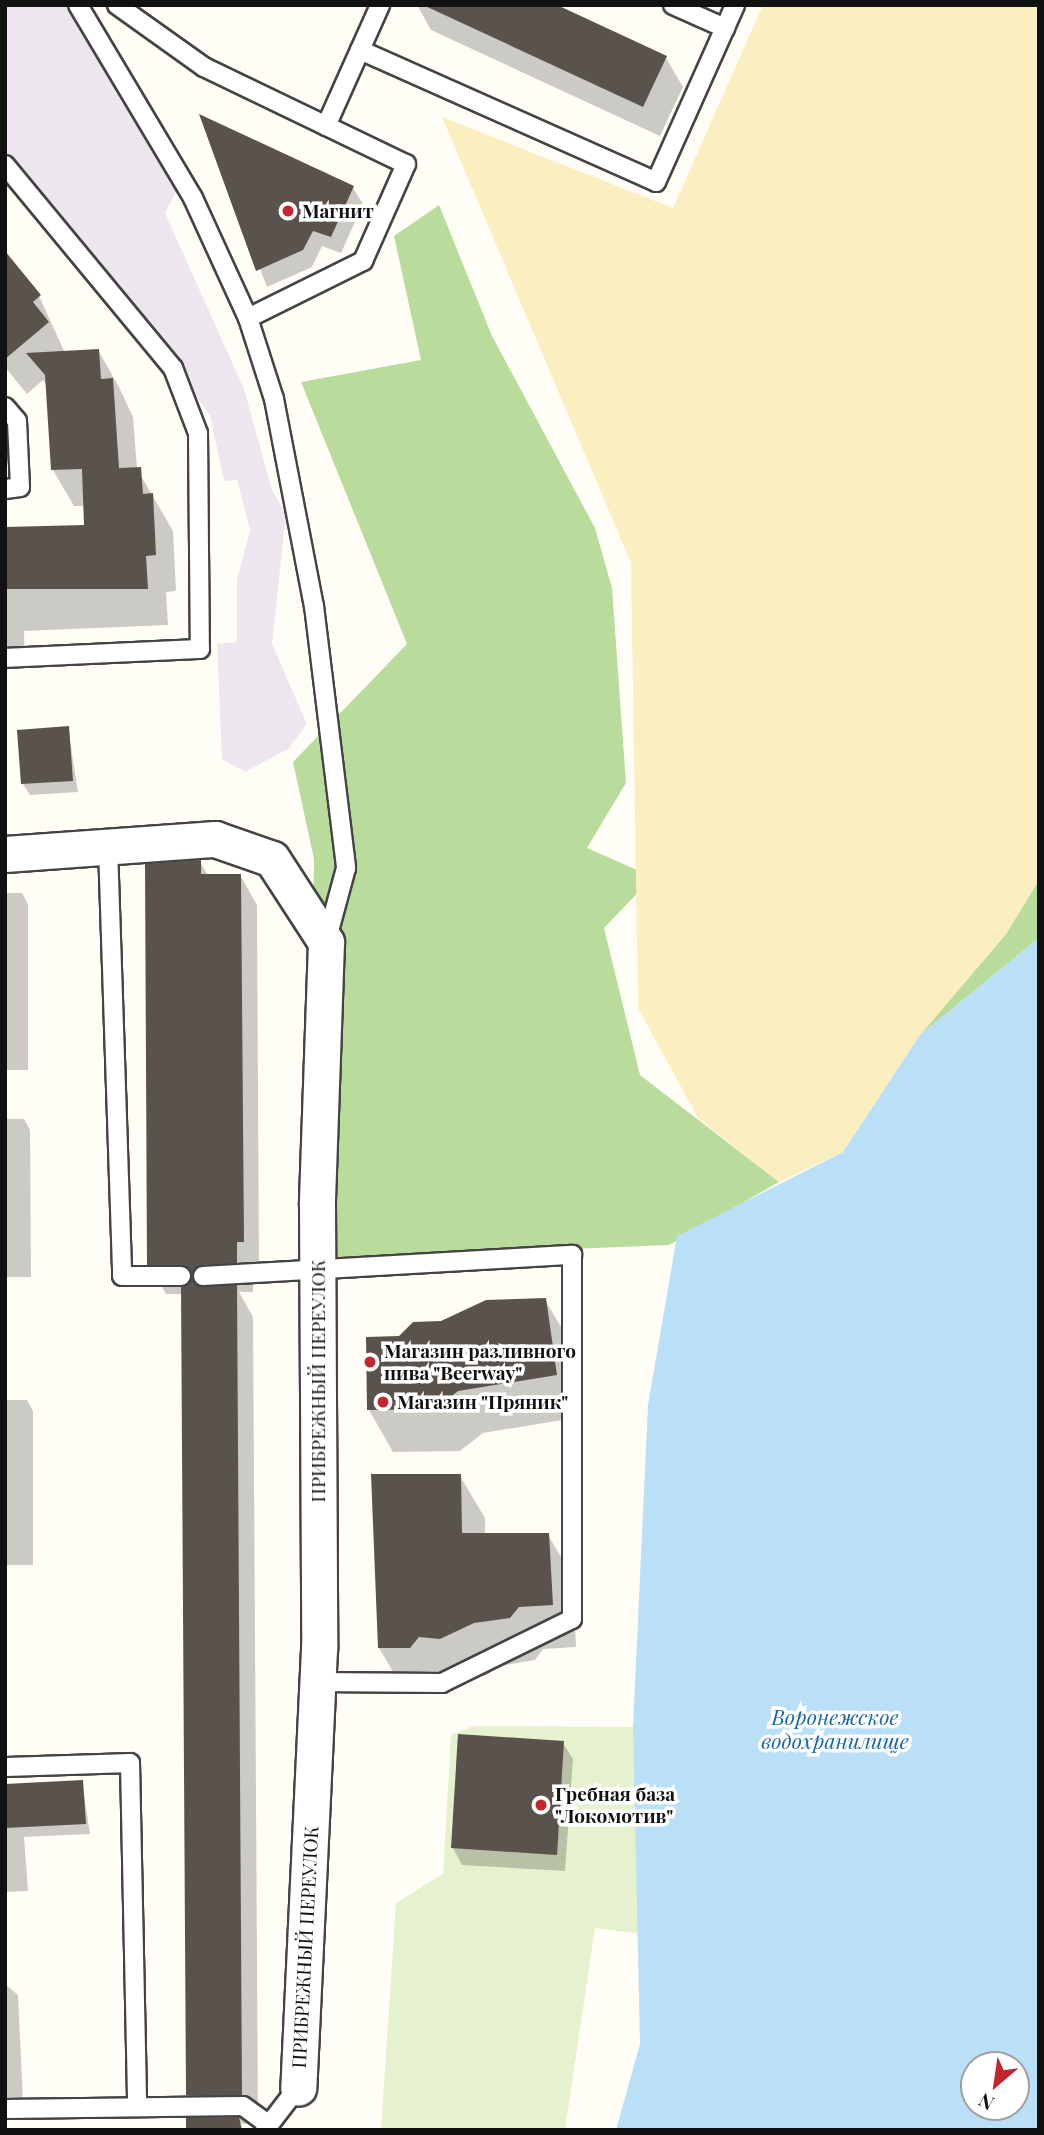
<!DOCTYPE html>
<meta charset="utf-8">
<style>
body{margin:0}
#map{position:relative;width:1044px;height:2135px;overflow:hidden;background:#fffdf5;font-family:"Playfair Display",serif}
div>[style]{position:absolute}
.industrial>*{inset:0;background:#eee6ef}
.forest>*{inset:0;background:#b9dc9c}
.sand>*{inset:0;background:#fbeec1}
.pitch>*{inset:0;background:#e6f2cf}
.water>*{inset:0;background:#b9e0f7}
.shadow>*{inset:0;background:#0003}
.building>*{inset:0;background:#5a524d}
.roads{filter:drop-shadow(2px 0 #444) drop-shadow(-2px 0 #444) drop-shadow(0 2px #444) drop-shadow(0 -2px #444)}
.lane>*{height:18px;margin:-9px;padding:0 9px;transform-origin:9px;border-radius:9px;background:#fff}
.street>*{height:35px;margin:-17.5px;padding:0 17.5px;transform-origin:17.5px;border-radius:17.5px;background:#fff}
.dots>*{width:19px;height:19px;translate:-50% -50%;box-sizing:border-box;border:4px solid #fff;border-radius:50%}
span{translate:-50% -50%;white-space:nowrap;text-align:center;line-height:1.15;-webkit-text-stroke:7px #fff;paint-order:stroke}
.poi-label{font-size:19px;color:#111;font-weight:700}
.left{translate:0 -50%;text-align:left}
.street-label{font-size:19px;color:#111}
.water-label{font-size:21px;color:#1768a6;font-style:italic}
.frame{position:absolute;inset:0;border:7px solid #111;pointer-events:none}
.north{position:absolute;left:960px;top:2051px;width:70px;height:70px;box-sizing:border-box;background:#fff;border:2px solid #a0a0a0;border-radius:50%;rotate:209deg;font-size:19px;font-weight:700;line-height:28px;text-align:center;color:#111}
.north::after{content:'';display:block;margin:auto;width:24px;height:32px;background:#c4262e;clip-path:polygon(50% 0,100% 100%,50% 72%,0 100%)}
</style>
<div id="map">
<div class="industrial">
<i style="clip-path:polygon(5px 5px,69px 5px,178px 188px,165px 213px,244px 389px,272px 490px,286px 514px,272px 644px,307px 724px,288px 749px,245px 772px,222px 759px,217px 644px,237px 642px,237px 580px,250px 530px,237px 480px,224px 481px,210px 415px,69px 226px,5px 157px)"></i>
</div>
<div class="forest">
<i style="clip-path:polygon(439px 205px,492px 336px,595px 528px,612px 588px,626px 783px,587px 848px,653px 877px,604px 928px,640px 1075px,779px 1182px,669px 1245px,327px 1259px,312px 1020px,314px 859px,293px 762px,407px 644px,301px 382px,421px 360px,394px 236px)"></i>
<i style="clip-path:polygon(1039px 880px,1039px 938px,920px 1035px,1006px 934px)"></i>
</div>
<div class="sand">
<i style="clip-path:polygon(763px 5px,1039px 5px,1039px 880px,1006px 934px,920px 1035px,843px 1152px,779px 1182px,698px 1118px,638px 1008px,631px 563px,442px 117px,673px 208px)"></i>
</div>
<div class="pitch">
<i style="clip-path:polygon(473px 1726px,633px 1727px,641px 1934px,595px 1928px,565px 2130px,381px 2130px,396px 1903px,443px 1874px,451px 1735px)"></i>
</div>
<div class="water">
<i style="clip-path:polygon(evenodd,1039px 938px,1039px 2130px,616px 2130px,640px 2044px,633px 1727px,648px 1405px,677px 1236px,843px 1152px,920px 1035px,1039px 938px,974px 2065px,1016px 2065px,1016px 2107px,974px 2107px,974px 2065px)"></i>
</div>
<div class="shadow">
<i style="clip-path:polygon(417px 5px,553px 5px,666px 58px,683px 87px,660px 136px,431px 30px)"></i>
<i style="clip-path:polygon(202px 117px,353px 188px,363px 204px,341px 253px,322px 246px,312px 267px,267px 287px)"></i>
<i style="clip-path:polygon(5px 254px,39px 296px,65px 353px,98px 350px,119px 387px,133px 417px,137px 469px,173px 531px,176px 591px,166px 592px,168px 625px,24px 631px,25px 664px,5px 665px,5px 529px,86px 527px,85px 506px,74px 506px,53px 470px,47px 386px,43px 380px,27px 394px,5px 367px)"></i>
<i style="clip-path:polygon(68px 728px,78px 792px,30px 795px,23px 784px)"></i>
<i style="clip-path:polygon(200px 862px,208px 876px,240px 875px,257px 905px,259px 1271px,253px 1271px,253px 1292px,239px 1292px,253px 1317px,258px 2117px,247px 2117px,247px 2124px,202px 2120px,187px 2095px,183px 1294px,166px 1294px,149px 1264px)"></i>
<i style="clip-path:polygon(5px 893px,22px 893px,28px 904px,28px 1070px,5px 1070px)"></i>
<i style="clip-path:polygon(5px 1119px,24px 1119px,30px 1130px,31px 1277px,5px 1277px)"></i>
<i style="clip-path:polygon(545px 1300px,570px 1342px,580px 1417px,483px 1433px,460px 1451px,393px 1452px,369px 1410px,400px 1338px)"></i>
<i style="clip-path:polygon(5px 1400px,27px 1400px,33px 1411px,33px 1565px,5px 1565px)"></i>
<i style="clip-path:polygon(460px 1476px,485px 1518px,485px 1534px,548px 1535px,573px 1577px,576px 1647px,543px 1649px,535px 1660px,499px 1666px,487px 1675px,404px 1690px,379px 1648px)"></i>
<i style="clip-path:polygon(563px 1743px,573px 1759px,565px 1871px,462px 1865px,453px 1848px)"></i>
<i style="clip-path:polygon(82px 1782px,90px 1834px,24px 1837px,28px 1891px,5px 1892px,5px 1785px)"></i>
<i style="clip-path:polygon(5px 1984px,18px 1995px,23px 2102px,5px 2103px)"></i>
</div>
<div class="building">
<i style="clip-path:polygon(423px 5px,557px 5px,667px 56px,643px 107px)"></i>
<i style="clip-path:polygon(199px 114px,354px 186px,331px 237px,313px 231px,303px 250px,256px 271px)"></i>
<i style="clip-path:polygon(5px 251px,41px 295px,33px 302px,49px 322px,5px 359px)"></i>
<i style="clip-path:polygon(99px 349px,101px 379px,113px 378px,119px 468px,141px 467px,143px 494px,153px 493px,156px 555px,146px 556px,148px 589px,5px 589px,5px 527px,84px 525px,82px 469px,51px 470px,45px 375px,26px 353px)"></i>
<i style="clip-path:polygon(69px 726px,73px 781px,21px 784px,17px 730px)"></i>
<i style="clip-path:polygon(201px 860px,201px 874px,241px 874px,244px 1242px,237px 1242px,237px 1263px,202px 1265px,192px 1274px,182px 1265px,147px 1265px,145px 864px)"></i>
<i style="clip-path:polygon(192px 1278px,203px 1287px,237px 1285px,242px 2095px,186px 2095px,181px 1287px)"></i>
<i style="clip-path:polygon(546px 1298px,557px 1375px,458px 1391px,435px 1409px,367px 1410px,366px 1337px,399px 1336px,413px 1322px,441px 1321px,486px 1300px)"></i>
<i style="clip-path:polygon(371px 1474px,461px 1474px,462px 1533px,549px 1533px,553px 1605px,519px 1607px,510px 1618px,474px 1623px,440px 1639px,419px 1637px,410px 1648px,378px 1648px)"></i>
<i style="clip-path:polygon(458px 1734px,564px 1741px,557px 1855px,451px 1848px)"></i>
<i style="clip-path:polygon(83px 1780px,86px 1824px,5px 1828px,5px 1784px)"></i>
<i style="clip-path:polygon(186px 2118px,239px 2117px,242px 2130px,186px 2130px)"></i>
</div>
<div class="roads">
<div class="lane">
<i style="left:78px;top:5px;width:225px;rotate:59.2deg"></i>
<i style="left:193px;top:198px;width:132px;rotate:65.4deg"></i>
<i style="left:248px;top:318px;width:85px;rotate:72.2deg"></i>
<i style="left:274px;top:399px;width:211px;rotate:79.1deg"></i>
<i style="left:314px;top:606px;width:264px;rotate:83deg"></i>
<i style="left:346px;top:868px;width:77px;rotate:105.1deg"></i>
<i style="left:117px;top:5px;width:107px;rotate:35.5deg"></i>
<i style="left:204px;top:67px;width:224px;rotate:25.7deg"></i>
<i style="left:406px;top:164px;width:106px;rotate:113.9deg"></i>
<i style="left:363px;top:261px;width:128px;rotate:153.6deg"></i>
<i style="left:673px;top:5px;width:57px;rotate:23.9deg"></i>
<i style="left:360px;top:50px;width:324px;rotate:24deg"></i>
<i style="left:656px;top:182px;width:194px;rotate:-65.9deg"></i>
<i style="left:326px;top:126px;width:133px;rotate:-65.9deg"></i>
<i style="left:5px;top:165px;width:264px;rotate:50.4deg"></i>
<i style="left:173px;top:368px;width:70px;rotate:69deg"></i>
<i style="left:198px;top:433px;width:216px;rotate:89.5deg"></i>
<i style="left:200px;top:649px;width:195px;rotate:177.4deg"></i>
<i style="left:5px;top:407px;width:18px;rotate:49deg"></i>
<i style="left:17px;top:421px;width:66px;rotate:87.4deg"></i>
<i style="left:20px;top:487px;width:15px;rotate:172deg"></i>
<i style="left:108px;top:847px;width:429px;rotate:88.1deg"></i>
<i style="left:122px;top:1276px;width:59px"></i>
<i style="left:203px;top:1276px;width:370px;rotate:-3.3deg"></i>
<i style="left:572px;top:1255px;width:364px;rotate:90deg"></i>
<i style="left:572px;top:1619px;width:145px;rotate:153.8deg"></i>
<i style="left:442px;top:1683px;width:129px;rotate:-179.6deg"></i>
<i style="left:5px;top:1767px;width:125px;rotate:-1.8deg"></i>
<i style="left:130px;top:1763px;width:343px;rotate:88.8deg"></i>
<i style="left:5px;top:2109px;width:238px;rotate:-0.7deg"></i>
<i style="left:243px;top:2106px;width:27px;rotate:36deg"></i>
<i style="left:265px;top:2130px;width:54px;rotate:-52.5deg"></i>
</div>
<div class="street">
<i style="left:5px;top:854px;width:211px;rotate:-4.1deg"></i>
<i style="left:215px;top:839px;width:60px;rotate:19.3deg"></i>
<i style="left:272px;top:859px;width:99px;rotate:57deg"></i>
<i style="left:326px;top:942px;width:263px;rotate:92deg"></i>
<i style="left:317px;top:1205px;width:444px;rotate:89.7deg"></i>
<i style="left:319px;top:1649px;width:439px;rotate:92.7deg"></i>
</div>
</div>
<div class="dots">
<i style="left:288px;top:211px;background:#c4262e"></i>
<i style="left:370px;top:1362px;background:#c4262e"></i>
<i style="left:383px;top:1402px;background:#c4262e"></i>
<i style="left:541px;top:1805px;background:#c4262e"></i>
</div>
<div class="poi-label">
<span class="left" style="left:302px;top:211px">Магнит</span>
<span class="left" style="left:384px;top:1362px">Магазин разливного<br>пива "Beerway"</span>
<span class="left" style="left:397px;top:1402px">Магазин "Пряник"</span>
<span class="left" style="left:555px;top:1805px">Гребная база<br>"Локомотив"</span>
</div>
<div class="street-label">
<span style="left:318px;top:1381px;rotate:-90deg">ПРИБРЕЖНЫЙ ПЕРЕУЛОК</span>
<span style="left:305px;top:1947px;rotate:-87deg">ПРИБРЕЖНЫЙ ПЕРЕУЛОК</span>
</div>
<div class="water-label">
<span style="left:835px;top:1728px">Воронежское<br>водохранилище</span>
</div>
<div class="frame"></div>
<div class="north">N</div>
</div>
